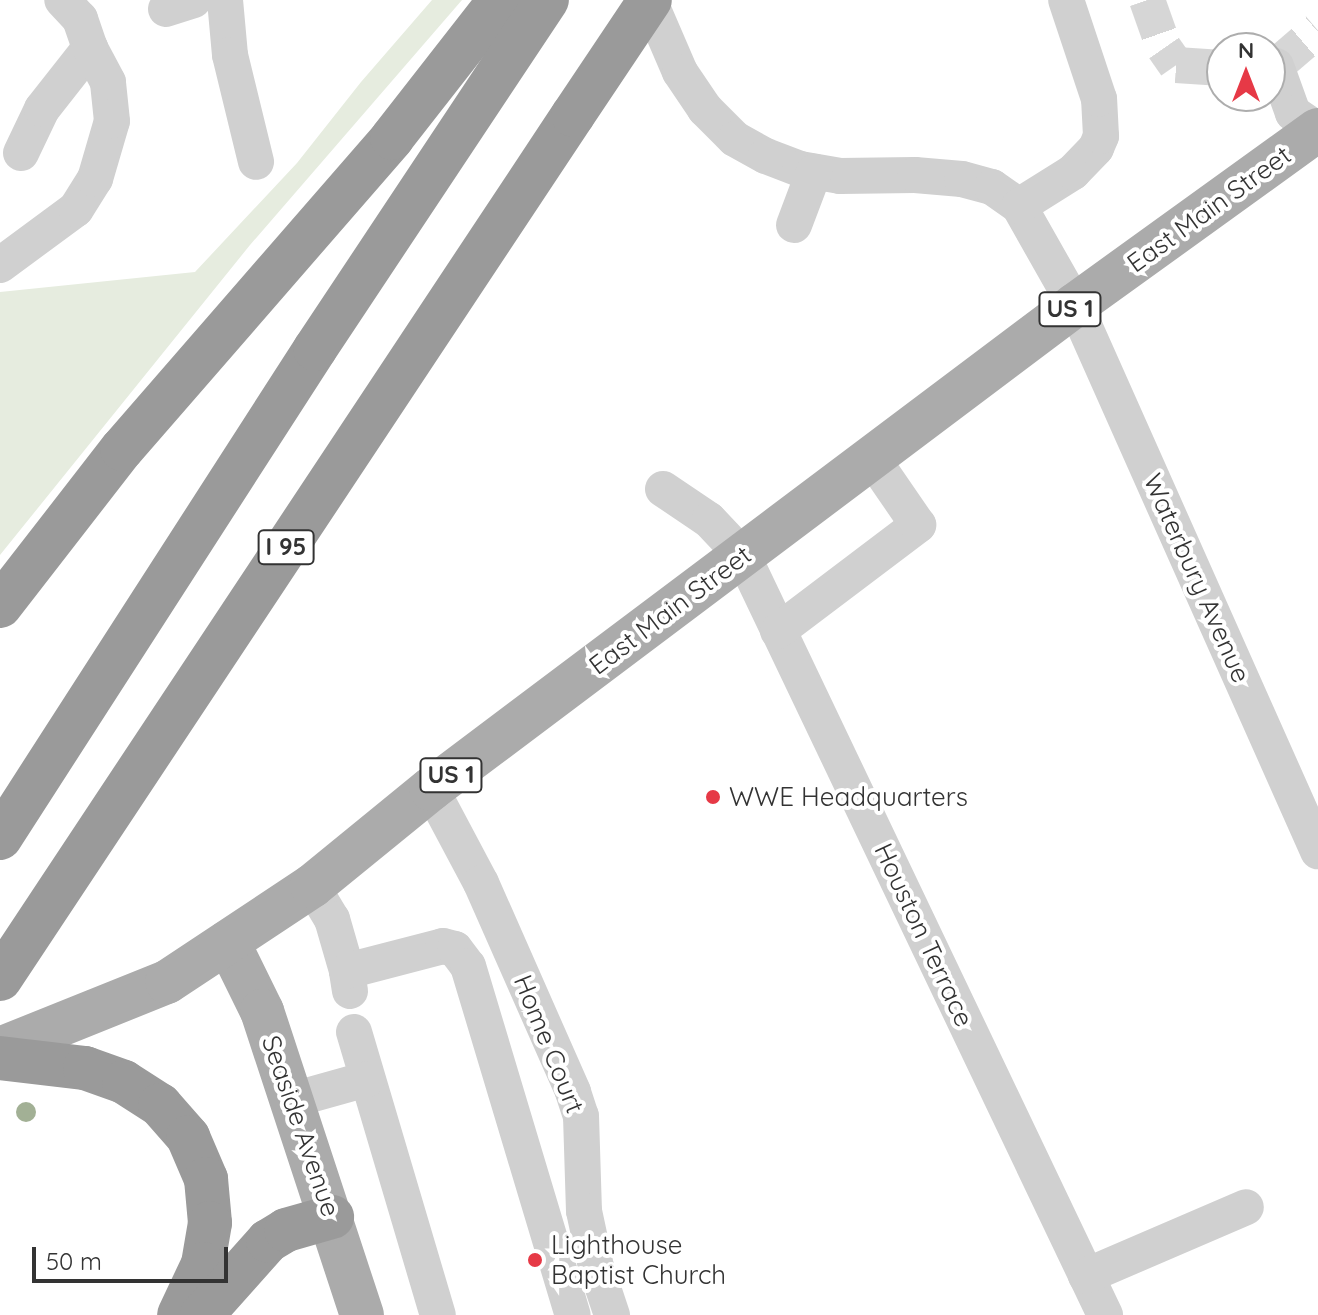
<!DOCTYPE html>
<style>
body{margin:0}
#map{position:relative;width:1318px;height:1315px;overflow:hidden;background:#fff;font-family:Quicksand,sans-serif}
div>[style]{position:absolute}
.green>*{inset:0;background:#e6ecdf}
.minor-tunnel>*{height:36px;margin-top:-18px;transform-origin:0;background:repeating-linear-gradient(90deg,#d6d6d6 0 36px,transparent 0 54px)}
.minor>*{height:36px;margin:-18px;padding:0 18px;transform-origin:18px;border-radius:18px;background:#d0d0d0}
.major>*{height:44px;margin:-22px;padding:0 22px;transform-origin:22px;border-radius:22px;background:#ababab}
.highway>*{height:44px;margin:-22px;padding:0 22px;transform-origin:22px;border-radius:22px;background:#9a9a9a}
.highway-bridge>*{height:44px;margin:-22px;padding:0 22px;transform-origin:22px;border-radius:22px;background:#9a9a9a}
.trees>*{width:20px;height:20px;margin:-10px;border-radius:50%;background:#a2b095}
.dots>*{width:22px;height:22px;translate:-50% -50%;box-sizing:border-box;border:4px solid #fff;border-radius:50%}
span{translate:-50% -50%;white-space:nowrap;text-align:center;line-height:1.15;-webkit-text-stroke:8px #fff;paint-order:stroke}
.shield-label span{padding:2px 6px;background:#fff;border:2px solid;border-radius:6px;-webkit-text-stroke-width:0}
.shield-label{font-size:24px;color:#333;font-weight:700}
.street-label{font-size:26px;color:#333}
.poi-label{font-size:26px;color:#333}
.left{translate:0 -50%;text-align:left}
.north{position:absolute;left:1206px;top:32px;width:80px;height:80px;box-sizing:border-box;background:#fff;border:2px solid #adadad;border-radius:50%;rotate:0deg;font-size:22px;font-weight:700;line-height:32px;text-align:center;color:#333}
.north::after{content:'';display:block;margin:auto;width:28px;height:36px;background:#e63946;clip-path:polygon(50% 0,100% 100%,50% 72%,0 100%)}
.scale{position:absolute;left:32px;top:1247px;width:196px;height:36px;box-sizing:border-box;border:4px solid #333;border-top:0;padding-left:10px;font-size:24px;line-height:28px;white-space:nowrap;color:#333;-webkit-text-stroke:6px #fff;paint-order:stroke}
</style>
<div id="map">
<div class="green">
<i style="clip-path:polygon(432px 0,462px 0,250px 245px,0 555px,0 292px,195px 272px,297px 163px,361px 82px)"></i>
</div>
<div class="minor-tunnel">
<i style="left:1147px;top:0;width:51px;rotate:70.5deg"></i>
<i style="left:1164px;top:48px;width:21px;rotate:55deg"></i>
<i style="left:1176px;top:65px;width:46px;rotate:3.7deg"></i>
<i style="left:1270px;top:66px;width:6px"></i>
<i style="left:1276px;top:66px;width:55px;rotate:-40.6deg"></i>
</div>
<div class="minor">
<i style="left:225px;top:0;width:55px;rotate:84.8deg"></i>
<i style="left:230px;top:55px;width:110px;rotate:76.3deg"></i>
<i style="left:649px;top:0;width:78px;rotate:66.7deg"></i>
<i style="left:680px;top:72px;width:45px;rotate:56deg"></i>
<i style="left:705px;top:109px;width:42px;rotate:45deg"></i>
<i style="left:735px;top:139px;width:35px;rotate:29deg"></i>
<i style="left:766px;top:156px;width:36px;rotate:21deg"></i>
<i style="left:800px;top:169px;width:41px;rotate:9.9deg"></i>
<i style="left:840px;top:176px;width:75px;rotate:-0.8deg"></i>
<i style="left:915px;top:175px;width:47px;rotate:4.9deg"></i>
<i style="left:962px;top:179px;width:31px;rotate:15deg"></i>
<i style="left:992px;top:187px;width:33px;rotate:35deg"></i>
<i style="left:1019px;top:206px;width:114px;rotate:60.5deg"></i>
<i style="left:1075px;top:305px;width:598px;rotate:66.01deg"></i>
<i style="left:166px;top:9px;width:29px;rotate:-18deg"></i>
<i style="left:1276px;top:66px;width:50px;rotate:70.1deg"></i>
<i style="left:1293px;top:113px;width:30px;rotate:34deg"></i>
<i style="left:21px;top:153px;width:49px;rotate:-64.5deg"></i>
<i style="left:42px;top:109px;width:78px;rotate:-51.8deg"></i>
<i style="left:90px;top:48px;width:31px;rotate:-109deg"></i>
<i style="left:80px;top:19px;width:26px;rotate:-133deg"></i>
<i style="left:1019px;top:206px;width:64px;rotate:-32.2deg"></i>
<i style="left:1073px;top:172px;width:33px;rotate:-46deg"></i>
<i style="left:1096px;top:148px;width:13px;rotate:-67deg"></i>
<i style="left:1101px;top:136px;width:37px;rotate:-93deg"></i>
<i style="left:1099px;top:99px;width:104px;rotate:-108.4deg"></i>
<i style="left:794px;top:225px;width:57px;rotate:-69.3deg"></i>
<i style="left:0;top:265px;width:94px;rotate:-36.4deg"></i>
<i style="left:76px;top:209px;width:36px;rotate:-58deg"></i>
<i style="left:95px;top:179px;width:60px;rotate:-73.7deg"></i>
<i style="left:112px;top:121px;width:39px;rotate:-96deg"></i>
<i style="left:108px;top:82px;width:38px;rotate:-118deg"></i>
<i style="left:663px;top:489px;width:55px;rotate:34deg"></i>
<i style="left:709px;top:520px;width:50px;rotate:46.6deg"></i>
<i style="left:743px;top:556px;width:841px;rotate:64.5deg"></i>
<i style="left:778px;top:631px;width:176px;rotate:-37.1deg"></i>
<i style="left:918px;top:525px;width:81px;rotate:-124.5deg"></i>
<i style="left:431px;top:789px;width:106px;rotate:62deg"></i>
<i style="left:481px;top:883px;width:228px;rotate:66.2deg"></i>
<i style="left:573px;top:1092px;width:25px;rotate:72deg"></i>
<i style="left:581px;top:1116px;width:95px;rotate:88.2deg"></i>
<i style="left:584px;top:1211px;width:57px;rotate:77.9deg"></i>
<i style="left:596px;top:1267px;width:51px;rotate:71.6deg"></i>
<i style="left:312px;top:886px;width:39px;rotate:59deg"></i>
<i style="left:332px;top:919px;width:54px;rotate:73.9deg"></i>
<i style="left:350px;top:991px;width:20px;rotate:-99deg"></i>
<i style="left:347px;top:971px;width:99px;rotate:-14.6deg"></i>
<i style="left:443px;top:946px;width:12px;rotate:14deg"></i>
<i style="left:455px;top:949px;width:21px;rotate:53deg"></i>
<i style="left:468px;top:966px;width:364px;rotate:73.3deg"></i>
<i style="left:354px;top:1032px;width:295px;rotate:73.5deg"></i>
<i style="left:292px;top:1100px;width:78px;rotate:-15.6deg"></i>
<i style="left:1086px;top:1276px;width:174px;rotate:-23.3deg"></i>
</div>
<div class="major">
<i style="left:228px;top:942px;width:77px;rotate:63.8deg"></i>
<i style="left:262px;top:1011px;width:320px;rotate:71.8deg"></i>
<i style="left:0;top:1049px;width:180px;rotate:-21.9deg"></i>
<i style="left:167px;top:982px;width:174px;rotate:-33.5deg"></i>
<i style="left:312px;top:886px;width:154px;rotate:-39.2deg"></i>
<i style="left:431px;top:789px;width:806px;rotate:-36.93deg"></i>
<i style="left:1075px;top:305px;width:299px;rotate:-35.8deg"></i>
</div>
<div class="highway">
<i style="left:0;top:606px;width:199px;rotate:-52.2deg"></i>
<i style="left:122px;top:449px;width:412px;rotate:-49deg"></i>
<i style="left:392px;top:138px;width:175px;rotate:-52deg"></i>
<i style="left:0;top:838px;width:582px;rotate:-57.21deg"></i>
<i style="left:315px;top:349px;width:419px;rotate:-56.4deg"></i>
<i style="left:0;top:979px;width:1037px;rotate:-56.45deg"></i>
<i style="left:0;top:1058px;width:86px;rotate:6.7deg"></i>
<i style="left:85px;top:1068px;width:41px;rotate:19.7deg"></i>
<i style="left:124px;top:1082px;width:43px;rotate:32.6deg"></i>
<i style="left:160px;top:1105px;width:43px;rotate:48.8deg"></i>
<i style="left:188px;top:1137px;width:46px;rotate:66.8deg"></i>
<i style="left:206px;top:1179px;width:44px;rotate:84.8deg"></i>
<i style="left:210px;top:1223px;width:42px;rotate:99.7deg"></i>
<i style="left:203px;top:1264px;width:56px;rotate:115.2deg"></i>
<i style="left:202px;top:1315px;width:99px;rotate:-48.3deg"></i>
<i style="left:268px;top:1241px;width:21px;rotate:-31deg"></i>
<i style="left:286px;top:1230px;width:48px;rotate:-15.8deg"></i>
</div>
<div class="highway-bridge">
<i style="left:573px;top:115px;width:138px;rotate:-56.2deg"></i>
</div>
<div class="trees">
<i style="left:26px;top:1112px"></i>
</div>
<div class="dots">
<i style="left:713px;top:797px;background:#e63946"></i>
<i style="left:535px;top:1260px;background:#e63946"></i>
</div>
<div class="shield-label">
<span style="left:1070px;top:309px">US 1</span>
<span style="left:286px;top:547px">I 95</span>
<span style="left:451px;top:775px">US 1</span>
</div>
<div class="street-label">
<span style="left:1209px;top:209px;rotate:-36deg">East Main Street</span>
<span style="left:1197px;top:578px;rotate:66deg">Waterbury Avenue</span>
<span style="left:670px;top:610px;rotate:-37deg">East Main Street</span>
<span style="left:924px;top:935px;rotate:65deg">Houston Terrace</span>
<span style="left:549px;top:1044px;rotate:68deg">Home Court</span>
<span style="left:301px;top:1126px;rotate:71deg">Seaside Avenue</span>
</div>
<div class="poi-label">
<span class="left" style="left:729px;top:797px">WWE Headquarters</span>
<span class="left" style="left:551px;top:1260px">Lighthouse<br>Baptist Church</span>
</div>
<div class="north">N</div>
<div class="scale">50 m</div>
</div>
